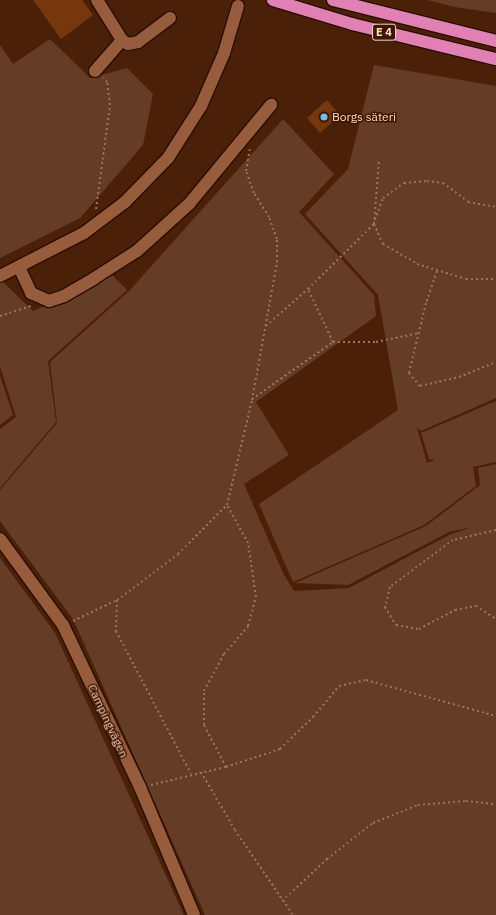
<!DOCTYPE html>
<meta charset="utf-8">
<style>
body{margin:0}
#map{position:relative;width:496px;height:915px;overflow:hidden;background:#4a2108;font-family:"IBM Plex Sans",sans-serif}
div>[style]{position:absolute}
.green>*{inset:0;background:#653c26}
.building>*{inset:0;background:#76370d}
.path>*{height:2px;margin-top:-1px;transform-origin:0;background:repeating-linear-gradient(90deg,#99735d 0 2px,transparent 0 5px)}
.roads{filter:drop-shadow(1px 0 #290d00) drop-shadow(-1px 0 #290d00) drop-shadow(0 1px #290d00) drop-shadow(0 -1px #290d00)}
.minor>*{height:12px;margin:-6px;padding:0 6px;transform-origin:6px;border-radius:6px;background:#975c3c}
.highway>*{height:12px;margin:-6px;padding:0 6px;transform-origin:6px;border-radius:6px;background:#e181b3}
.dots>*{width:11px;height:11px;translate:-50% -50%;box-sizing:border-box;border:2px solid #3f1700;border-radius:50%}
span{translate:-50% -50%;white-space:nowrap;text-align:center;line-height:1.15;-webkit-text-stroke:3px #3f1700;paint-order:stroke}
.shield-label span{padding:1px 3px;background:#3f1700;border:1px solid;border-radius:3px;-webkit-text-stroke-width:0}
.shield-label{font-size:11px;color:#fddbca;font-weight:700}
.poi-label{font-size:12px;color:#fddbca}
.left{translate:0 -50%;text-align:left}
.street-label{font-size:12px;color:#fddbca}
</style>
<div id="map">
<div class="green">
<i style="clip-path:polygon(427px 0,496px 0,496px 13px,454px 7px)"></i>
<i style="clip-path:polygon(50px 39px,90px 78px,127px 68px,153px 94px,143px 145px,80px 218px,0 258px,0 45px,13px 64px)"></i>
<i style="clip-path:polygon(374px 65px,496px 86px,496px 398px,421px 431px,417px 428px,427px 463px,435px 460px,429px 459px,421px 433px,496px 401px,496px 462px,473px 467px,476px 486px,424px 525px,293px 582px,259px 504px,398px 410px,378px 295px,305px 214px,348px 169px)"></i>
<i style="clip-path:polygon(283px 119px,334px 174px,299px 212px,374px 295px,376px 316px,256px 402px,289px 455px,244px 484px,283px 573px,294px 591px,349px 588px,449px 535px,472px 527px,449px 532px,348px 585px,295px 583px,426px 526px,480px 485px,478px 468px,496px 464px,496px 915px,205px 915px,73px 619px,0 521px,0 490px,57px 423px,50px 362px,129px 291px)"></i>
<i style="clip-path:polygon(112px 275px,127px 290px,48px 361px,56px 422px,0 488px,0 429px,16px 417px,0 366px,0 283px,3px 282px,33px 311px)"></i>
<i style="clip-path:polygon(0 376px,13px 415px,0 425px)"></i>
<i style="clip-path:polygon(0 558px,55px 633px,184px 915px,0 915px)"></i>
</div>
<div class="building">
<i style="clip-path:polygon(33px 0,82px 0,93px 15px,61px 39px)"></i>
<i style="clip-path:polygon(327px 100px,340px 115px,320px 133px,307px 118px)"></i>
</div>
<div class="path">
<i style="left:96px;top:209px;width:105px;rotate:-82.3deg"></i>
<i style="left:110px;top:105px;width:23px;rotate:-97deg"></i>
<i style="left:107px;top:82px;width:6px;rotate:-135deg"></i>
<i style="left:375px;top:220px;width:23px;rotate:-70deg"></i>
<i style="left:383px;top:198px;width:26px;rotate:-36deg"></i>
<i style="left:404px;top:183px;width:23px;rotate:-5deg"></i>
<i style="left:427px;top:181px;width:16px;rotate:7deg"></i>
<i style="left:443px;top:183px;width:31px;rotate:37deg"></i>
<i style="left:468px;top:202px;width:28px;rotate:10deg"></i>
<i style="left:374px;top:224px;width:22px;rotate:66deg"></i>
<i style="left:383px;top:244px;width:39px;rotate:30deg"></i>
<i style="left:417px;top:264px;width:51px;rotate:17deg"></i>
<i style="left:466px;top:279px;width:30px"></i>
<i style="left:437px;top:271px;width:34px;rotate:109deg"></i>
<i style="left:426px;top:303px;width:72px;rotate:103.7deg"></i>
<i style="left:409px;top:373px;width:17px;rotate:50deg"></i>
<i style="left:420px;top:386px;width:40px;rotate:-13deg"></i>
<i style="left:459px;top:377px;width:40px;rotate:-22deg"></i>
<i style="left:0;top:316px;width:33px;rotate:-18deg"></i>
<i style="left:266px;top:326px;width:56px;rotate:-41.4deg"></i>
<i style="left:333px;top:342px;width:43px"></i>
<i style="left:376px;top:342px;width:44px;rotate:-11.8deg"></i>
<i style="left:252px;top:399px;width:99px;rotate:-35.1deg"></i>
<i style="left:333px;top:342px;width:59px;rotate:-115.3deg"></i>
<i style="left:308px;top:289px;width:93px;rotate:-44.6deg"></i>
<i style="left:374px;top:224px;width:63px;rotate:-85.5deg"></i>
<i style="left:496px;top:530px;width:44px;rotate:166.9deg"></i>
<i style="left:453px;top:540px;width:79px;rotate:143.3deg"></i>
<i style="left:390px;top:587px;width:21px;rotate:104deg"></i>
<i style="left:385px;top:607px;width:21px;rotate:59deg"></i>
<i style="left:396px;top:625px;width:23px;rotate:10deg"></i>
<i style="left:419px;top:629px;width:41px;rotate:-27.8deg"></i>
<i style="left:455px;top:610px;width:21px;rotate:-11deg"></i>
<i style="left:476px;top:606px;width:24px;rotate:33deg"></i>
<i style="left:117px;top:600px;width:31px;rotate:92deg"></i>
<i style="left:116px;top:631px;width:161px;rotate:62.3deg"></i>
<i style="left:73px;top:621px;width:49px;rotate:-25.5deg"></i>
<i style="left:117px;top:600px;width:76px;rotate:-37deg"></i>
<i style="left:178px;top:554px;width:69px;rotate:-45deg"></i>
<i style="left:226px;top:767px;width:47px;rotate:-117.6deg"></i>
<i style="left:204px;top:725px;width:34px;rotate:-90deg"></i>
<i style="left:204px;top:691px;width:42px;rotate:-61.6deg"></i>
<i style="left:224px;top:654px;width:37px;rotate:-49deg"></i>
<i style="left:248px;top:626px;width:30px;rotate:-75deg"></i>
<i style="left:256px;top:597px;width:55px;rotate:-98.4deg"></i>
<i style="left:248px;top:543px;width:43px;rotate:-118.9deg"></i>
<i style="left:227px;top:505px;width:108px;rotate:-76.6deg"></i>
<i style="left:252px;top:400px;width:140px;rotate:-79.7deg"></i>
<i style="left:277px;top:262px;width:23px;rotate:-90deg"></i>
<i style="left:277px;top:239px;width:23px;rotate:-110deg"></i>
<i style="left:269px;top:217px;width:28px;rotate:-122deg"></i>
<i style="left:254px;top:193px;width:23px;rotate:-110deg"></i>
<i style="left:246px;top:171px;width:22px;rotate:-80deg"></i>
<i style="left:201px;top:772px;width:67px;rotate:59.6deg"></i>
<i style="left:235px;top:830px;width:103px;rotate:55.7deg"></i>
<i style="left:151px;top:785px;width:77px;rotate:-13.5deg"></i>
<i style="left:226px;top:767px;width:57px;rotate:-18.4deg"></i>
<i style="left:280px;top:749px;width:46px;rotate:-44.1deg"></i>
<i style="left:313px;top:717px;width:40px;rotate:-50deg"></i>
<i style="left:339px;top:686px;width:28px;rotate:-13deg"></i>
<i style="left:366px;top:680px;width:135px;rotate:15.5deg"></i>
<i style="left:282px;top:901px;width:62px;rotate:-43deg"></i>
<i style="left:327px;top:859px;width:58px;rotate:-38deg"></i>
<i style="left:373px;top:823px;width:48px;rotate:-21.8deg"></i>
<i style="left:418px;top:805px;width:48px;rotate:-4.8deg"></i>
<i style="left:466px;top:801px;width:30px;rotate:6deg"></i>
</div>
<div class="roads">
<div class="minor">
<i style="left:97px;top:0;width:47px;rotate:58deg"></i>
<i style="left:122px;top:40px;width:7px;rotate:34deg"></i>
<i style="left:128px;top:44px;width:10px;rotate:-11deg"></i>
<i style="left:138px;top:42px;width:40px;rotate:-37deg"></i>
<i style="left:95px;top:71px;width:41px;rotate:-48.9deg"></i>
<i style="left:19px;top:267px;width:29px;rotate:65deg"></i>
<i style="left:31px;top:293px;width:20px;rotate:24deg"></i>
<i style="left:49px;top:301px;width:16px;rotate:-18deg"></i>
<i style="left:64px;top:296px;width:34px;rotate:-30deg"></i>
<i style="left:93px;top:279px;width:52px;rotate:-32.5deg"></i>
<i style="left:137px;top:251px;width:70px;rotate:-42.1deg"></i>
<i style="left:189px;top:204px;width:129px;rotate:-50.4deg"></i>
<i style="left:0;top:276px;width:94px;rotate:-27.1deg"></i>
<i style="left:84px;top:233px;width:51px;rotate:-37.1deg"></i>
<i style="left:125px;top:202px;width:62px;rotate:-45.7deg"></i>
<i style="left:168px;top:158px;width:62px;rotate:-57.6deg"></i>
<i style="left:201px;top:106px;width:58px;rotate:-66.5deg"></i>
<i style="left:224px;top:53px;width:49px;rotate:-73.4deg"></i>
<i style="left:0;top:539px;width:107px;rotate:53.8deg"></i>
<i style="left:63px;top:625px;width:179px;rotate:64.6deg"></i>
<i style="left:140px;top:787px;width:139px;rotate:67.1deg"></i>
</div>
<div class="highway">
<i style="left:273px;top:0;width:83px;rotate:16.9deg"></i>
<i style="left:352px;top:24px;width:148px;rotate:13.7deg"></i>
<i style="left:333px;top:0;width:168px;rotate:14.1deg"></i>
</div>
</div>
<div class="dots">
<i style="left:324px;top:117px;background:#65c5ee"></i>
</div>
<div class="shield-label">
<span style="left:384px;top:32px">E 4</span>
</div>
<div class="poi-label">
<span class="left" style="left:332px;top:117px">Borgs säteri</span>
</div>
<div class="street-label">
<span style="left:108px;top:721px;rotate:65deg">Campingvägen</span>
</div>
</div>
